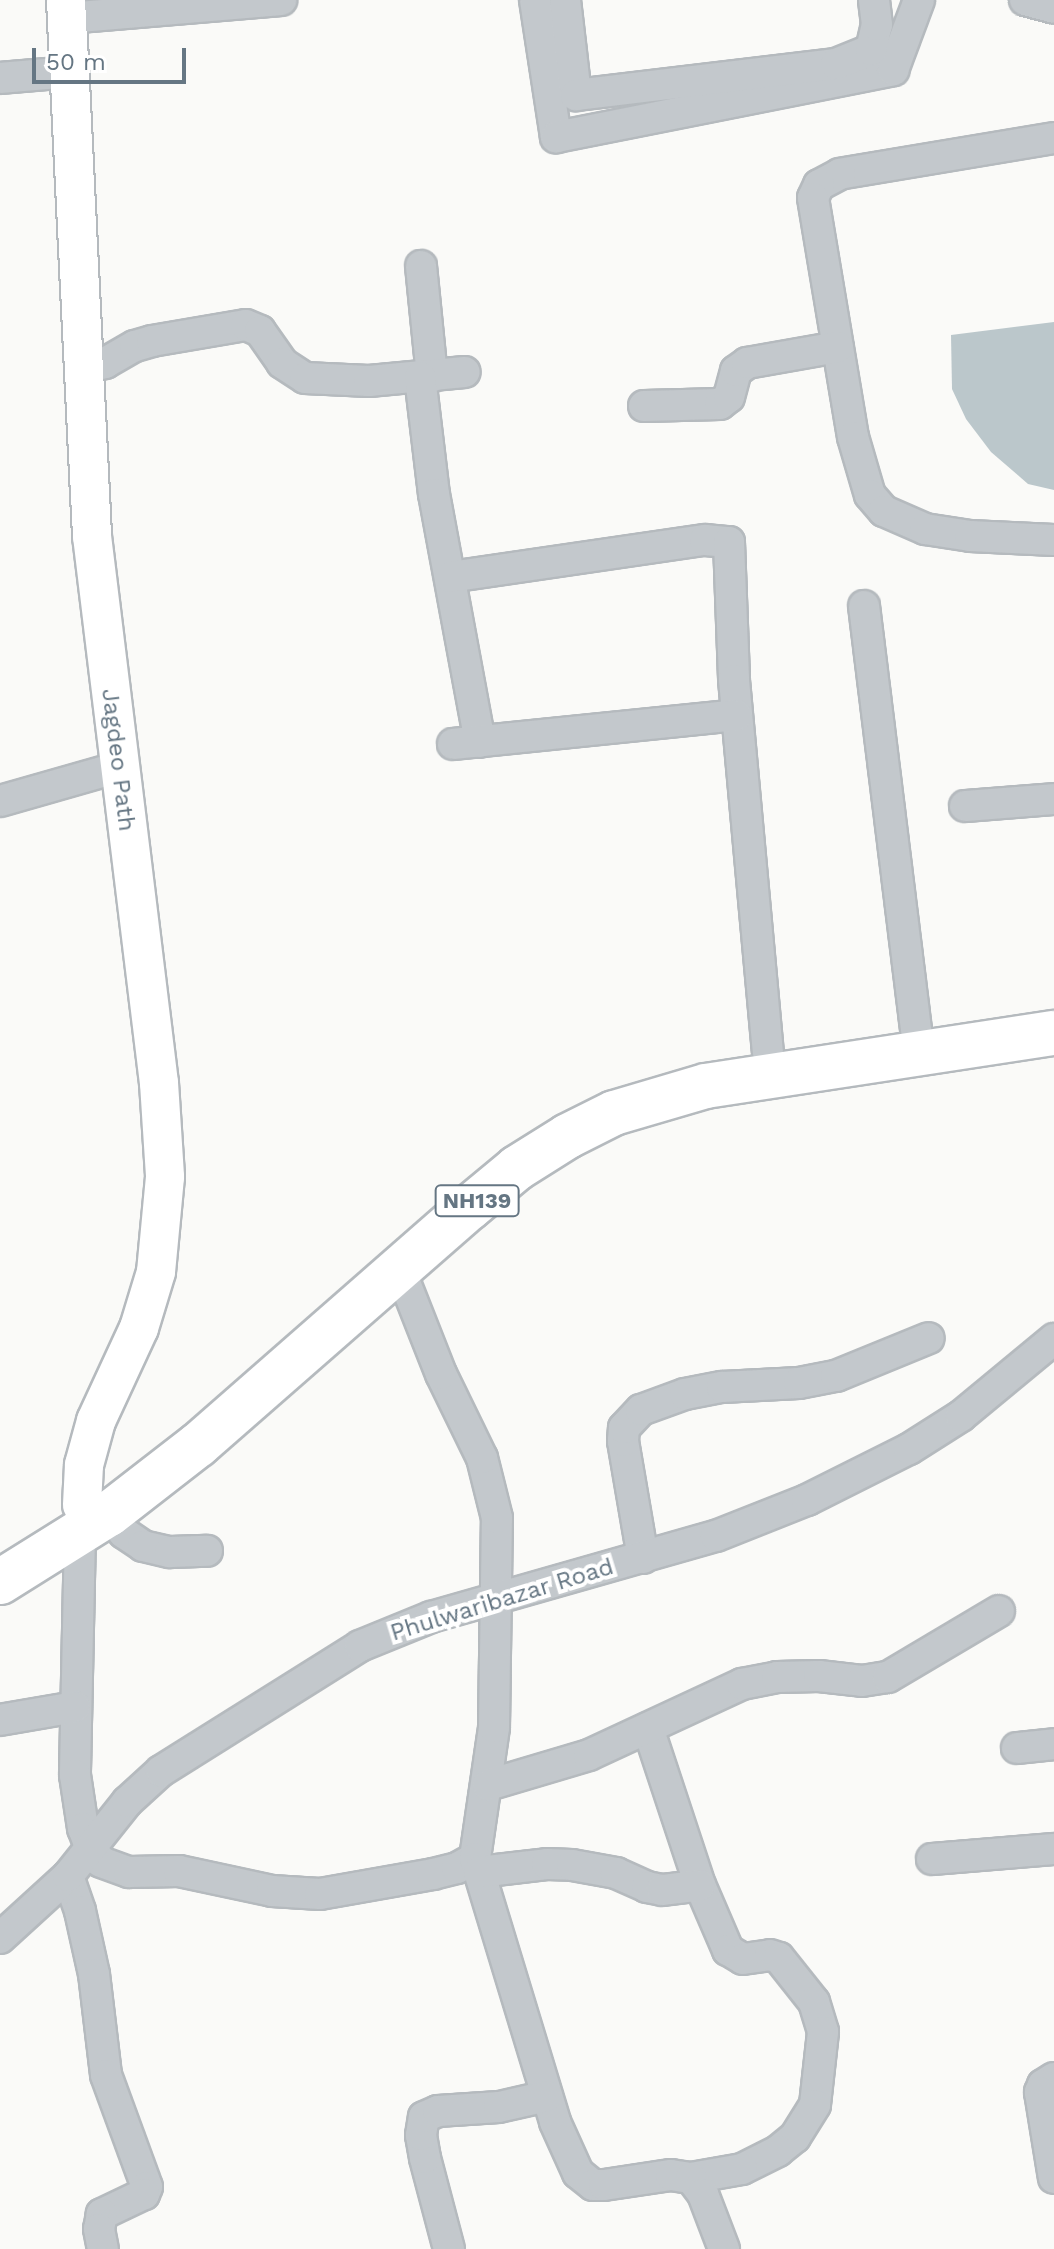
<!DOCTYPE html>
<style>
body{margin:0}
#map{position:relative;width:1054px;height:2249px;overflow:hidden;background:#fafaf8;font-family:"Work Sans",sans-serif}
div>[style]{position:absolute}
.water>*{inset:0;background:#bbc7cb}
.roads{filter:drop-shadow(2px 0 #b5babe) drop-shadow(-2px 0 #b5babe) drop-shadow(0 2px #b5babe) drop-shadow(0 -2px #b5babe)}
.minor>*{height:30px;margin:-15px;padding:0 15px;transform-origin:15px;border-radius:15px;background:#c3c8cc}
.major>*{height:38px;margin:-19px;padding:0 19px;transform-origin:19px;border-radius:19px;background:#fff}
.highway>*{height:44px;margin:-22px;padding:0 22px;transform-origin:22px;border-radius:22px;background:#fff}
span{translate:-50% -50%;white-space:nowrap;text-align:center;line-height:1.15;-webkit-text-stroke:8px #fff;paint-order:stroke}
.shield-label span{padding:2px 6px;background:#fff;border:2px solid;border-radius:6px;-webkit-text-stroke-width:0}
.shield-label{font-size:22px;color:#657683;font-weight:700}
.street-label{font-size:24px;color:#657683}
.scale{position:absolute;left:32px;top:48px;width:154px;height:36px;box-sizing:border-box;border:4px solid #657683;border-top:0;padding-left:10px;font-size:24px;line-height:28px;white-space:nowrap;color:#657683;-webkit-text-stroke:6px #fff;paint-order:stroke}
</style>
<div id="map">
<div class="water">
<i style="clip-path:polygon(1054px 322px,1054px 490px,1028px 484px,991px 452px,966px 419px,952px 389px,951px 335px)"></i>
</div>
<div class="roads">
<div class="minor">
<i style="left:535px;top:0;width:139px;rotate:81.3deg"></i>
<i style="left:556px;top:137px;width:344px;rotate:-11.2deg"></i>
<i style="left:893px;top:70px;width:75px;rotate:-69.6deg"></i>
<i style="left:565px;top:0;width:96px;rotate:83.4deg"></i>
<i style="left:576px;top:95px;width:262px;rotate:-6.8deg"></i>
<i style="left:836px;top:64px;width:38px;rotate:-22deg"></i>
<i style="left:871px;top:50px;width:26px;rotate:-77deg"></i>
<i style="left:877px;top:25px;width:25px;rotate:-97deg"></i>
<i style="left:1025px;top:0;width:30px;rotate:15deg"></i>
<i style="left:67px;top:18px;width:215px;rotate:-4.8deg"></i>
<i style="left:0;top:78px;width:70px;rotate:-4.9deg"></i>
<i style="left:1054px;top:138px;width:217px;rotate:170.5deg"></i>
<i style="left:840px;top:174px;width:24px;rotate:152deg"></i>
<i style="left:819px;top:185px;width:14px;rotate:115deg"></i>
<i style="left:813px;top:198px;width:242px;rotate:80.5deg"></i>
<i style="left:853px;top:437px;width:60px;rotate:73.7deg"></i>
<i style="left:870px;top:495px;width:21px;rotate:49deg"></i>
<i style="left:884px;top:511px;width:45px;rotate:23.7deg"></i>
<i style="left:925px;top:529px;width:46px;rotate:8.8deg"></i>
<i style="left:970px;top:536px;width:84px;rotate:2.7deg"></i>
<i style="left:421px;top:266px;width:111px;rotate:84.3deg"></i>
<i style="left:85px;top:368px;width:21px;rotate:-14deg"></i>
<i style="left:105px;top:363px;width:34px;rotate:-30deg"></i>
<i style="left:135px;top:346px;width:18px;rotate:-16deg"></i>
<i style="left:152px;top:341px;width:95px;rotate:-9.7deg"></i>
<i style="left:246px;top:325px;width:15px;rotate:23deg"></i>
<i style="left:260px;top:331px;width:39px;rotate:55deg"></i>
<i style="left:282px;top:363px;width:27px;rotate:33deg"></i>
<i style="left:305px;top:378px;width:64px;rotate:2.7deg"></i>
<i style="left:369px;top:381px;width:96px;rotate:-5.4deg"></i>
<i style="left:420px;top:377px;width:118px;rotate:83.2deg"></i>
<i style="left:434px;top:494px;width:252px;rotate:79.5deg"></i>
<i style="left:644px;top:406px;width:76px;rotate:-1.5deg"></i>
<i style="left:720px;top:404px;width:11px;rotate:-38deg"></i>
<i style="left:729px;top:397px;width:27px;rotate:-75deg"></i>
<i style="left:736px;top:371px;width:14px;rotate:-36deg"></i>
<i style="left:747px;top:363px;width:92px;rotate:-10deg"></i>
<i style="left:450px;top:577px;width:258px;rotate:-8.3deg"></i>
<i style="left:705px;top:540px;width:24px;rotate:5deg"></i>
<i style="left:729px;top:542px;width:138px;rotate:87.9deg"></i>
<i style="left:734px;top:680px;width:373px;rotate:84.8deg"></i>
<i style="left:864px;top:606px;width:428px;rotate:83deg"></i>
<i style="left:453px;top:744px;width:285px;rotate:-5.8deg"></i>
<i style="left:0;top:801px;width:124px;rotate:-15.9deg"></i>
<i style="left:965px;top:806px;width:89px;rotate:-4.5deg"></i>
<i style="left:109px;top:1514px;width:24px;rotate:52deg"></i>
<i style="left:124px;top:1533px;width:23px;rotate:34deg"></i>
<i style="left:143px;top:1546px;width:28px;rotate:13deg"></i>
<i style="left:170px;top:1552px;width:37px;rotate:-2deg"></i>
<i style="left:80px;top:1533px;width:242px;rotate:91.2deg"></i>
<i style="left:75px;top:1775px;width:54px;rotate:81.4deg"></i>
<i style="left:83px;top:1828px;width:22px;rotate:69deg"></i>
<i style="left:91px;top:1849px;width:16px;rotate:52deg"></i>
<i style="left:101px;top:1862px;width:30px;rotate:20deg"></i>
<i style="left:129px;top:1872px;width:50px;rotate:-1.1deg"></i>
<i style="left:179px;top:1871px;width:95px;rotate:12.1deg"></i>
<i style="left:272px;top:1891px;width:48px;rotate:3.6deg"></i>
<i style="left:320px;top:1894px;width:115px;rotate:-10deg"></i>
<i style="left:433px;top:1874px;width:25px;rotate:-14deg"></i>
<i style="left:457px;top:1868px;width:21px;rotate:-29deg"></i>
<i style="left:475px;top:1858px;width:132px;rotate:-81.7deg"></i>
<i style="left:494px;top:1727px;width:209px;rotate:-89.2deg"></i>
<i style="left:497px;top:1518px;width:62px;rotate:-104deg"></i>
<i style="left:482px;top:1458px;width:93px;rotate:-116deg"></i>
<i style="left:441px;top:1374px;width:112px;rotate:-111.5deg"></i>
<i style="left:643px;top:1558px;width:119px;rotate:-99.7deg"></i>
<i style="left:623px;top:1441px;width:13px;rotate:-86deg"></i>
<i style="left:624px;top:1428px;width:25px;rotate:-47deg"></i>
<i style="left:641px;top:1410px;width:47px;rotate:-20deg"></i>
<i style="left:685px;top:1394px;width:38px;rotate:-11deg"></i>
<i style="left:722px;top:1387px;width:77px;rotate:-3deg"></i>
<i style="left:799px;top:1383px;width:38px;rotate:-11deg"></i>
<i style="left:836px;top:1376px;width:100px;rotate:-22.2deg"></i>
<i style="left:0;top:1720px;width:76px;rotate:-9.8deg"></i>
<i style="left:648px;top:1728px;width:165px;rotate:71.7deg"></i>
<i style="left:700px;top:1885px;width:71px;rotate:66.7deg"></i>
<i style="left:728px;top:1950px;width:17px;rotate:31deg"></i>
<i style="left:743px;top:1959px;width:27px;rotate:-8deg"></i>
<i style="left:770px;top:1955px;width:9px;rotate:18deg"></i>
<i style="left:779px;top:1958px;width:56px;rotate:51.5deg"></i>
<i style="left:814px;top:2002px;width:31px;rotate:73deg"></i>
<i style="left:823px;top:2032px;width:73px;rotate:96.3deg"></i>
<i style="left:815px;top:2105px;width:38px;rotate:122deg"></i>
<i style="left:795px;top:2137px;width:22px;rotate:141deg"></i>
<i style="left:778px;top:2151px;width:40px;rotate:153.4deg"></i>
<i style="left:742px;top:2169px;width:52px;rotate:170deg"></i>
<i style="left:1017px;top:1748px;width:37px;rotate:-6deg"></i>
<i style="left:488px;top:1785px;width:105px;rotate:-16.5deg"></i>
<i style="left:589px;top:1755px;width:169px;rotate:-24.9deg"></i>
<i style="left:742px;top:1684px;width:36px;rotate:-11deg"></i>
<i style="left:777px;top:1677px;width:42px;rotate:-1.4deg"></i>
<i style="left:819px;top:1676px;width:43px;rotate:6.6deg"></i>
<i style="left:862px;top:1681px;width:26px;rotate:-9deg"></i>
<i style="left:888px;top:1677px;width:129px;rotate:-30.7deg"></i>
<i style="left:475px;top:1858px;width:276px;rotate:73.1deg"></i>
<i style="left:555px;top:2122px;width:56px;rotate:65.7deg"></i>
<i style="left:578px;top:2173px;width:19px;rotate:39deg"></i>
<i style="left:593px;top:2185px;width:11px"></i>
<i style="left:604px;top:2185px;width:68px;rotate:-8.5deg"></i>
<i style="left:671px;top:2175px;width:20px;rotate:9deg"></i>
<i style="left:691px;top:2178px;width:20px;rotate:53deg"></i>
<i style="left:703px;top:2194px;width:59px;rotate:69.1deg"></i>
<i style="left:932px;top:1859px;width:122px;rotate:-4.7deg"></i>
<i style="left:479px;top:1872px;width:68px;rotate:-6.7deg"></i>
<i style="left:547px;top:1864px;width:25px;rotate:2deg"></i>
<i style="left:572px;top:1865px;width:45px;rotate:10.3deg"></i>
<i style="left:616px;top:1873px;width:34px;rotate:24deg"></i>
<i style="left:647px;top:1887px;width:15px;rotate:11deg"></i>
<i style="left:662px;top:1890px;width:38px;rotate:-7deg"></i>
<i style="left:68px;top:1876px;width:37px;rotate:71deg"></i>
<i style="left:80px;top:1911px;width:65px;rotate:77.5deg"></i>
<i style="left:94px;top:1974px;width:102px;rotate:83.2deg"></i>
<i style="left:106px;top:2075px;width:119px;rotate:69.9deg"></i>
<i style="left:147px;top:2187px;width:8px;rotate:113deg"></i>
<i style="left:144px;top:2194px;width:47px;rotate:154.5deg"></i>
<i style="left:102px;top:2214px;width:15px;rotate:101deg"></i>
<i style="left:99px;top:2229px;width:20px;rotate:79deg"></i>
<i style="left:0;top:1938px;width:92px;rotate:-42.4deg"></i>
<i style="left:68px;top:1876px;width:95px;rotate:-51.4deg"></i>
<i style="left:127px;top:1802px;width:46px;rotate:-42.4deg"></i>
<i style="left:161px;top:1771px;width:235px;rotate:-32.1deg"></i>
<i style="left:360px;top:1646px;width:77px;rotate:-22.2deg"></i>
<i style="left:431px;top:1617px;width:296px;rotate:-15.9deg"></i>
<i style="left:716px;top:1536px;width:98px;rotate:-21.6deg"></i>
<i style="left:807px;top:1500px;width:114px;rotate:-26.6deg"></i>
<i style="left:909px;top:1449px;width:62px;rotate:-32.4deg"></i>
<i style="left:961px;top:1416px;width:121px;rotate:-39.6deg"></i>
<i style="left:1054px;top:2078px;width:13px;rotate:148deg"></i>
<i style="left:1043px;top:2085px;width:8px;rotate:113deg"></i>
<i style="left:1040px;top:2092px;width:87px;rotate:80.8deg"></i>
<i style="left:449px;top:2249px;width:94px;rotate:-104.8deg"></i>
<i style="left:425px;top:2158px;width:23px;rotate:-100deg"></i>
<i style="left:421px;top:2135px;width:18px;rotate:-81deg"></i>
<i style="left:424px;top:2117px;width:15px;rotate:-23deg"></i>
<i style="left:438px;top:2111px;width:61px;rotate:-3.8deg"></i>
<i style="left:499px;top:2107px;width:49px;rotate:-12.9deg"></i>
</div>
<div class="major">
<i style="left:66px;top:0;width:537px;rotate:87.22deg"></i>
<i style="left:92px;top:536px;width:551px;rotate:83.02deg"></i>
<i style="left:159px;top:1083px;width:94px;rotate:86.3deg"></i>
<i style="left:165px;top:1177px;width:95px;rotate:95.4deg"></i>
<i style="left:156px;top:1272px;width:59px;rotate:106.9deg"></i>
<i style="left:139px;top:1328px;width:102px;rotate:114.8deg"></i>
<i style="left:96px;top:1421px;width:46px;rotate:105.3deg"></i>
<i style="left:84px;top:1465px;width:40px;rotate:92.9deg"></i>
</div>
<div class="highway">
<i style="left:0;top:1582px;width:128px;rotate:-32deg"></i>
<i style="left:109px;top:1514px;width:113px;rotate:-37.8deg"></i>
<i style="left:198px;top:1445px;width:360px;rotate:-41.2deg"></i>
<i style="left:469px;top:1208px;width:62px;rotate:-39.8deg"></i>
<i style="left:517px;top:1168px;width:60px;rotate:-32.1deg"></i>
<i style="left:568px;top:1136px;width:51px;rotate:-26.6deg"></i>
<i style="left:614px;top:1113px;width:96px;rotate:-16.4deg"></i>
<i style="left:706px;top:1086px;width:352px;rotate:-8.7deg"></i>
</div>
</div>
<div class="shield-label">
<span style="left:477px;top:1201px">NH139</span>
</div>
<div class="street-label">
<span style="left:118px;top:760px;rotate:83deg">Jagdeo Path</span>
<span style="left:502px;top:1600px;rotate:-17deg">Phulwaribazar Road</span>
</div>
<div class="scale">50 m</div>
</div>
